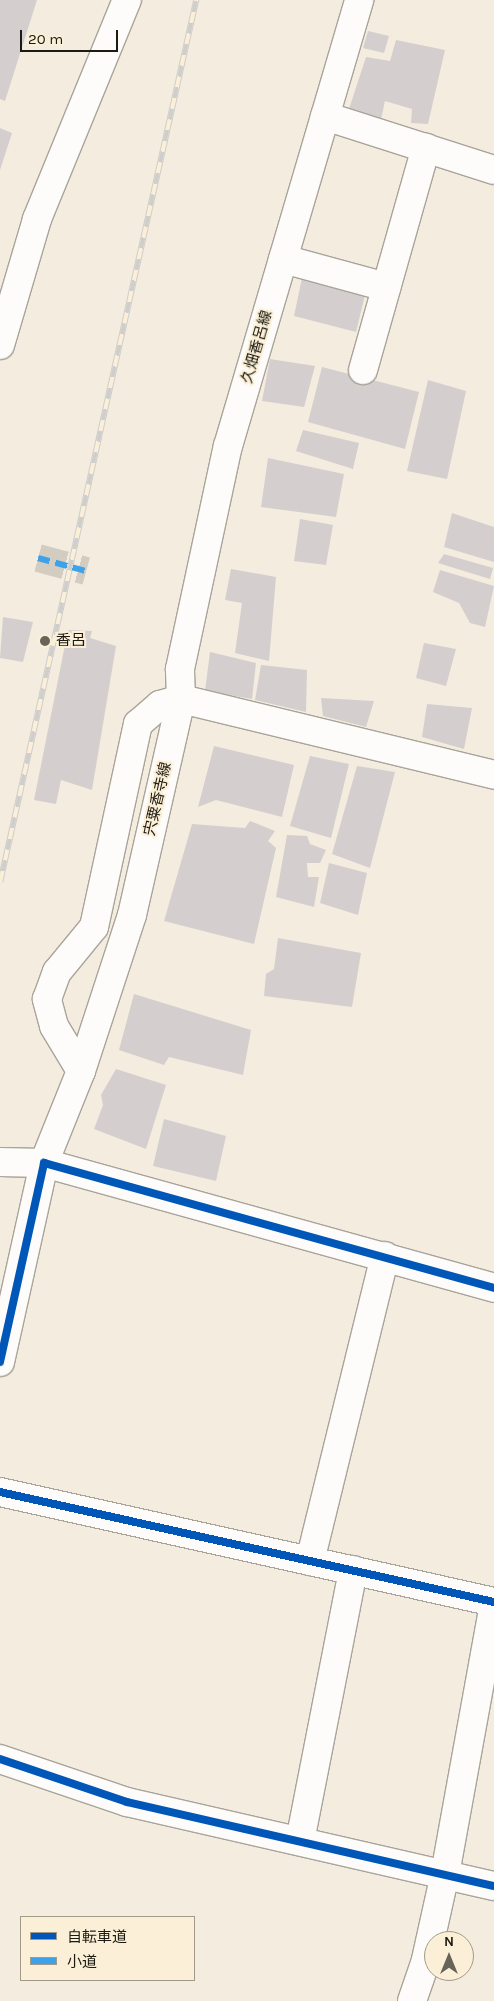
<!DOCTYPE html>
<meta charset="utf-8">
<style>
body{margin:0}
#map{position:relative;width:494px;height:2001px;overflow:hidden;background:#f3ecdf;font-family:Karla,"Noto Sans JP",sans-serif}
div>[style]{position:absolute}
.building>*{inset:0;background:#d4cfce}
.minor-tunnel>*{height:28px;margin-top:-14px;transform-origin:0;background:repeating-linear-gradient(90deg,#d3ccc0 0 28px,transparent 0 42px)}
.roads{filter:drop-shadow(1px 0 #a9a49a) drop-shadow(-1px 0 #a9a49a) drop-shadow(0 1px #a9a49a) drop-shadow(0 -1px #a9a49a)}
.minor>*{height:28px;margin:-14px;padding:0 14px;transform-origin:14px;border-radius:14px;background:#fdfcfa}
.major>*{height:28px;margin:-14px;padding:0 14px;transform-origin:14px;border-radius:14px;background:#fdfcfa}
.rail>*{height:5.5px;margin-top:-2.75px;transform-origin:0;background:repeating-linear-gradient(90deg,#fbf0d7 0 11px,#d0cecb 0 22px);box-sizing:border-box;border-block:1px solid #d0cecb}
.quiet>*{height:6px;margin-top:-3px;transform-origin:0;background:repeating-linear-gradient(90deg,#3da2ea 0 12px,transparent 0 18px)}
.cycleway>*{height:8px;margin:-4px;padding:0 4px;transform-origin:4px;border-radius:4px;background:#0057b8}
.dots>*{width:14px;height:14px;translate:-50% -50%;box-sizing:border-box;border:2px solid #fbf0d7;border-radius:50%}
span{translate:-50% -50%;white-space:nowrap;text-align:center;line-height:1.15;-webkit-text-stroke:4px #fbf0d7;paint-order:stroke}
.street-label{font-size:15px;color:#1d1a11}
.poi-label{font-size:15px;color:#1d1a11}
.left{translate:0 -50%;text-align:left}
.legend{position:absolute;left:20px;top:1916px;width:175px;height:65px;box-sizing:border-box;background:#fbf0d7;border:1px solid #a29a88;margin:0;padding:6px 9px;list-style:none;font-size:15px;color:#1d1a11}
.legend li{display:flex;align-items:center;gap:10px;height:25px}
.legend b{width:25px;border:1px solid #a29a88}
.north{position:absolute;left:424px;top:1931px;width:50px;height:50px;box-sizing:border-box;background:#fbf0d7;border:1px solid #a29a88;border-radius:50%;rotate:0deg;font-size:14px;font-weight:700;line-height:20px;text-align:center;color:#1d1a11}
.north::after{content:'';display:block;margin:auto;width:18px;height:22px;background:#686459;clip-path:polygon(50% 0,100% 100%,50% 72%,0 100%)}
.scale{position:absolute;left:20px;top:30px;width:98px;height:22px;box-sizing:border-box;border:2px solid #1d1a11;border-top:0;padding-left:6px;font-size:15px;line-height:18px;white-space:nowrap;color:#1d1a11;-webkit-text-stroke:4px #fbf0d7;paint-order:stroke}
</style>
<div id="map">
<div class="building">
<i style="clip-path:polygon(0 0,37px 0,5px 101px,0 99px)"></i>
<i style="clip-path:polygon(368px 31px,389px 36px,384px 53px,363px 48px)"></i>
<i style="clip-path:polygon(396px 40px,445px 50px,428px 124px,411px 123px,412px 109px,385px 101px,380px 124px,348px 112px,366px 57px,390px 61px)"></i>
<i style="clip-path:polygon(0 128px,12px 133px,0 170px)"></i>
<i style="clip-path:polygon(302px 278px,366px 291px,356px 332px,294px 316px)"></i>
<i style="clip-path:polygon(270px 359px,315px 366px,304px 407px,262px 401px)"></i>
<i style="clip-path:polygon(322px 367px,419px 392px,405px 449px,308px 422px)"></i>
<i style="clip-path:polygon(428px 380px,466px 391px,447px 479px,407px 471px)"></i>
<i style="clip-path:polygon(303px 430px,359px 443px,353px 469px,296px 451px)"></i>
<i style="clip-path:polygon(268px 458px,344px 474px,336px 517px,261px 507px)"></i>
<i style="clip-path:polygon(452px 513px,494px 527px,494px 562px,444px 547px)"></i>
<i style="clip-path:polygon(300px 519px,333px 525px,326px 565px,294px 561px)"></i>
<i style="clip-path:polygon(444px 554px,493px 568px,490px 579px,438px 563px)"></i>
<i style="clip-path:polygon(231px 569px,276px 577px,269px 661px,235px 653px,242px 603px,225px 600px)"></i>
<i style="clip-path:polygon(440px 570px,494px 586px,485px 627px,470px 623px,459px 603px,433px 592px)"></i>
<i style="clip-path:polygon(3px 617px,33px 622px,23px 662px,0 658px)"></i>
<i style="clip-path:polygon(68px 630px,92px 631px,90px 638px,116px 646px,92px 790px,61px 780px,56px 804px,34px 800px)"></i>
<i style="clip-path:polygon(424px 643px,456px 649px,446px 686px,416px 678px)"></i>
<i style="clip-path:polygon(210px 652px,256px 663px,252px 699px,205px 691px)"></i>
<i style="clip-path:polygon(261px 665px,307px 670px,306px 712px,255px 700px)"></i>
<i style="clip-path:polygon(321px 698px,374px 701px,366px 727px,323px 716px)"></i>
<i style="clip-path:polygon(427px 704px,472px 708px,464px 749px,422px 737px)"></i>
<i style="clip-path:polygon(214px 746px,294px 765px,282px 817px,216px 800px,198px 807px)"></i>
<i style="clip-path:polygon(310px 756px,349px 764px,331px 838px,290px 826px)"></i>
<i style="clip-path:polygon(357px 766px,395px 772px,370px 868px,332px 854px)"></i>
<i style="clip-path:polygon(250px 821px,275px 831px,268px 841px,276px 848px,254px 944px,164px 921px,192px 824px,245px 828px)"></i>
<i style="clip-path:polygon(287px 835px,307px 836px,310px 844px,326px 850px,320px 863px,307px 863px,308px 877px,319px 877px,314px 907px,276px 897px)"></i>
<i style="clip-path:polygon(329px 863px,367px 873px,358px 915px,320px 903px)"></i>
<i style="clip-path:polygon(278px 938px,361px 953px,352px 1007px,264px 996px,266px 974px,274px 969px)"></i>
<i style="clip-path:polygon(134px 994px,251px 1030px,243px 1075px,169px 1057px,164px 1065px,119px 1050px)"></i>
<i style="clip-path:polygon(116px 1069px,166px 1085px,146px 1149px,94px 1129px,103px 1105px,101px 1095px)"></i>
<i style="clip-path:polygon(164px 1119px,226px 1136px,216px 1181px,153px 1166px)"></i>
</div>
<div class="minor-tunnel">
<i style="left:38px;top:558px;width:50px;rotate:15.2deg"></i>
</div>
<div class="roads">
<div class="minor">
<i style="left:325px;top:116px;width:177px;rotate:17.7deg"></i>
<i style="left:283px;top:259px;width:107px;rotate:15.2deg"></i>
<i style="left:0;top:345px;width:131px;rotate:-73.6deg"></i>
<i style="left:37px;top:219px;width:237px;rotate:-67.7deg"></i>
<i style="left:363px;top:370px;width:231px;rotate:-74.2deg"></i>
<i style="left:81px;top:1071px;width:52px;rotate:-121deg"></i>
<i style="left:54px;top:1026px;width:28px;rotate:-105deg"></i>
<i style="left:47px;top:999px;width:29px;rotate:-70deg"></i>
<i style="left:57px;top:972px;width:58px;rotate:-50.6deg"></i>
<i style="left:94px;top:927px;width:208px;rotate:-77.8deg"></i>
<i style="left:138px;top:724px;width:29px;rotate:-41deg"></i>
<i style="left:160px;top:705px;width:22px;rotate:-16deg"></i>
<i style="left:0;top:1362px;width:204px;rotate:-77.5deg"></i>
<i style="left:44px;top:1163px;width:467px;rotate:15.5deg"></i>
<i style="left:0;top:1492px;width:506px;rotate:12.55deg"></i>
<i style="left:310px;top:1561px;width:314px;rotate:-76.2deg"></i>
<i style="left:0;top:1759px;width:134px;rotate:18.7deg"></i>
<i style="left:127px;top:1802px;width:376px;rotate:12.9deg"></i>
<i style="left:300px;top:1841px;width:276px;rotate:-78.9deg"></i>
<i style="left:412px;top:2001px;width:39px;rotate:-71deg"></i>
<i style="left:425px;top:1964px;width:92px;rotate:-77.5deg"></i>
<i style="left:445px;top:1874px;width:273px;rotate:-79.7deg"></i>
</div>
<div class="major">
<i style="left:181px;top:699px;width:322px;rotate:13.6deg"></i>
<i style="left:0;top:1162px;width:44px;rotate:1.3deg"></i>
<i style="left:44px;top:1163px;width:99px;rotate:-68.1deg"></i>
<i style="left:81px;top:1071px;width:164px;rotate:-71.9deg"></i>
<i style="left:132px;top:915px;width:221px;rotate:-77.2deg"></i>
<i style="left:181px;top:699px;width:30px;rotate:-92deg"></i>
<i style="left:180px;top:669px;width:228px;rotate:-77.9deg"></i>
<i style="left:228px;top:446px;width:465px;rotate:-73.6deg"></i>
</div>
</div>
<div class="rail">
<i style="left:0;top:882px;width:904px;rotate:-77.47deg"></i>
</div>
<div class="quiet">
<i style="left:38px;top:558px;width:50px;rotate:15.2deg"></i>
</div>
<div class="cycleway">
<i style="left:0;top:1362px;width:204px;rotate:-77.5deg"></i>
<i style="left:44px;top:1163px;width:467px;rotate:15.5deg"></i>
<i style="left:0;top:1492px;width:506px;rotate:12.55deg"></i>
<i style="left:0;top:1759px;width:134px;rotate:18.7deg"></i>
<i style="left:127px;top:1802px;width:376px;rotate:12.9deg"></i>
</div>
<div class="dots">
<i style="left:45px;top:641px;background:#686459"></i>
</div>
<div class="street-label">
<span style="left:257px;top:347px;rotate:-74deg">久畑香呂線</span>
<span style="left:158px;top:799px;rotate:-77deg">宍粟香寺線</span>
</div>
<div class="poi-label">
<span class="left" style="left:56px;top:641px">香呂</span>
</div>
<ul class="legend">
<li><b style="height:6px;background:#0057b8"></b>自転車道</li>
<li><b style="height:6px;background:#3da2ea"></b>小道</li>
</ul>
<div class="north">N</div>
<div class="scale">20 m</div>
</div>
